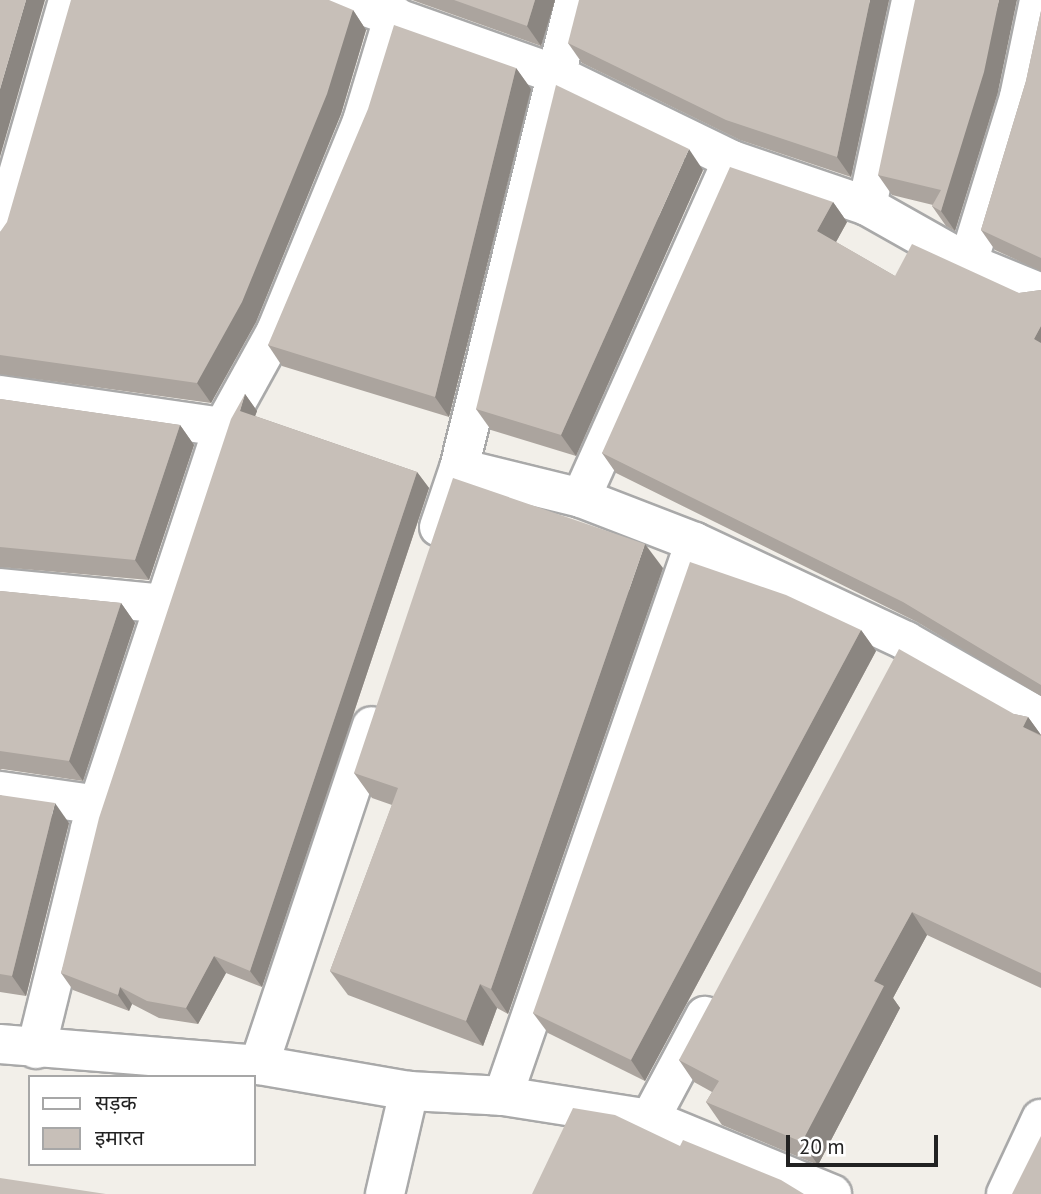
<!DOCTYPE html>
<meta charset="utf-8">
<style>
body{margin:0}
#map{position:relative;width:1041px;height:1194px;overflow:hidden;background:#f2efe9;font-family:"PT Sans","Noto Sans Devanagari",sans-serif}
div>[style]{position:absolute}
.roads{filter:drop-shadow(2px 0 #a9a9a9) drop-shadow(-2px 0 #a9a9a9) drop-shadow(0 2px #a9a9a9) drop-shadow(0 -2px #a9a9a9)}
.minor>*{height:38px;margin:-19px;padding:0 19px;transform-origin:19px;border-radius:19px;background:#fff}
.wall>*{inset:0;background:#aba49e}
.shaded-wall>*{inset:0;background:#8b8681}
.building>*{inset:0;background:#c7bfb8}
span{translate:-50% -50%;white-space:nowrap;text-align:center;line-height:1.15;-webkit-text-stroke:6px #fff;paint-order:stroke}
.legend{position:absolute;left:28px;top:1075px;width:228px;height:91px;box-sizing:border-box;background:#fff;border:2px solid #a7a7a7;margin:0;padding:9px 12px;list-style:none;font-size:21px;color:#222}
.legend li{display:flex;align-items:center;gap:14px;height:35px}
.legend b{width:35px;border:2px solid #a7a7a7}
.scale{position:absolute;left:786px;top:1135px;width:152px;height:32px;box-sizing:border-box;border:4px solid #222;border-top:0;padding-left:9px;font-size:21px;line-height:24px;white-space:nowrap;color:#222;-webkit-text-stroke:5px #fff;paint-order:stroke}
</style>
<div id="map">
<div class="roads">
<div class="minor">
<i style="left:346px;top:0;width:222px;rotate:19.5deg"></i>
<i style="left:555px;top:74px;width:197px;rotate:25.9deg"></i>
<i style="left:867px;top:206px;width:211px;rotate:-77.9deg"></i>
<i style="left:0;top:236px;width:246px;rotate:-73.9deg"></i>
<i style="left:968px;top:263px;width:174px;rotate:-72.9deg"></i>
<i style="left:1019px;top:97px;width:99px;rotate:-78.3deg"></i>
<i style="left:0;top:395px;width:225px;rotate:8.2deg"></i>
<i style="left:459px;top:468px;width:126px;rotate:13.8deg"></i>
<i style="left:581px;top:498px;width:122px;rotate:21.1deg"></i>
<i style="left:695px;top:542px;width:233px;rotate:25.1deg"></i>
<i style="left:906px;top:641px;width:155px;rotate:29.7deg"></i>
<i style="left:581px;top:498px;width:370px;rotate:-65.9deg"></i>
<i style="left:732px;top:160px;width:143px;rotate:18.8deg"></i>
<i style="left:867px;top:206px;width:116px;rotate:29.4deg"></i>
<i style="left:968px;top:263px;width:79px;rotate:22.3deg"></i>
<i style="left:439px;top:527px;width:62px;rotate:-71.3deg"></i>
<i style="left:459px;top:468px;width:482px;rotate:-76.1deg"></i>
<i style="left:0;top:588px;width:167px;rotate:5.5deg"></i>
<i style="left:0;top:791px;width:101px;rotate:8deg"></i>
<i style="left:0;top:1044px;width:260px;rotate:4.6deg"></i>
<i style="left:259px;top:1065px;width:152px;rotate:9.8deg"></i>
<i style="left:409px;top:1091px;width:94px;rotate:3deg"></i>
<i style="left:503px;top:1096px;width:149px;rotate:8.9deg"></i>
<i style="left:650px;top:1119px;width:197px;rotate:22.4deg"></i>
<i style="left:36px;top:1049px;width:227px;rotate:-76.2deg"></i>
<i style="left:90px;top:829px;width:423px;rotate:-71.7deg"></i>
<i style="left:223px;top:427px;width:110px;rotate:-61.1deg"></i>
<i style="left:276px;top:331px;width:227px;rotate:-67.7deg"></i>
<i style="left:362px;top:121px;width:111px;rotate:-73.2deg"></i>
<i style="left:259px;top:1065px;width:357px;rotate:-71.6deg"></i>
<i style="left:503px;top:1096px;width:586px;rotate:-70.89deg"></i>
<i style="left:650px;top:1119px;width:117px;rotate:-61.9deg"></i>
<i style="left:385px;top:1194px;width:106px;rotate:-76.9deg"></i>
<i style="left:1006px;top:1194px;width:83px;rotate:-65deg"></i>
</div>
</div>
<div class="wall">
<i style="clip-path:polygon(412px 0,555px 0,541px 46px)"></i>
<i style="clip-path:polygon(889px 0,851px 177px,740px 140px,582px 63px,568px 43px)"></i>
<i style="clip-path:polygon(353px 10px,366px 30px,341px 114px,256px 322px,211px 403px,0 374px,0 232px)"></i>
<i style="clip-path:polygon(1041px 11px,1041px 271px,995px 250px,981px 230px,1026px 81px)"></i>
<i style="clip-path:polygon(516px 68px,531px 89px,449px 417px,282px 366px,268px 345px)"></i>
<i style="clip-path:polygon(998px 92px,955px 231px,946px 226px,932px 206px,933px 205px,892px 195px,878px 175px)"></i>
<i style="clip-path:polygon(703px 170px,576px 456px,491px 430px,476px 409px)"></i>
<i style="clip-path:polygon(833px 202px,847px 222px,836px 242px,895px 276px,1019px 293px,1041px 290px,1041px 696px,917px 622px,616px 473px,602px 453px)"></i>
<i style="clip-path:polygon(245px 394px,257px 411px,255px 416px,417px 472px,429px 488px,262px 987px,226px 973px,198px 1024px,159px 1018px,132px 1004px,129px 1011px,73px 990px,61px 973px)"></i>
<i style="clip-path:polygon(0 399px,180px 425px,194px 445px,149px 580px,0 567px)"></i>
<i style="clip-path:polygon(663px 568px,508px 1014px,497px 1008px,483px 1046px,348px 995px,330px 971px,392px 805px,372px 798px,354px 773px)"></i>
<i style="clip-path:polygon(0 591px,121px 603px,135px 623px,83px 781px,2px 769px,0 770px)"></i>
<i style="clip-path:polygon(861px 630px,876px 651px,645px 1081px,548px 1033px,533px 1013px)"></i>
<i style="clip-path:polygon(1014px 714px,1028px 717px,1041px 735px,1041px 988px,927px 935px,893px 998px,900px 1008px,818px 1165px,722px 1125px,706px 1102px,712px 1092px,694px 1082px,679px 1060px)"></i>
<i style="clip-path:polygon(0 795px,69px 823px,26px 996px,0 992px)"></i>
</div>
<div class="shaded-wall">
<i style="clip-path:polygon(26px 0,45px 0,0 157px,0 89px)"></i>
<i style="clip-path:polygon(535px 0,555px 0,541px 46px,527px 26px)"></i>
<i style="clip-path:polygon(870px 0,889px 0,851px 177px,837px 157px)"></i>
<i style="clip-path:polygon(999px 0,1017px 0,998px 92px,955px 231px,941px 211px)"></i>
<i style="clip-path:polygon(353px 10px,366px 30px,341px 114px,256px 322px,211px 403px,197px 383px)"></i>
<i style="clip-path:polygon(516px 68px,531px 89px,449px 417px,435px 397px)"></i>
<i style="clip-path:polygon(689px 149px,703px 170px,576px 456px,561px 435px)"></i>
<i style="clip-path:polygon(833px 202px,847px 222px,831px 251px,817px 231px)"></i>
<i style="clip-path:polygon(1041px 326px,1041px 349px,1034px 339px)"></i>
<i style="clip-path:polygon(245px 394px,257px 411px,251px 427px,240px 411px)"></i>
<i style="clip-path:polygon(180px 425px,194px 445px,149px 580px,135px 560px)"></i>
<i style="clip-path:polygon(417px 472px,429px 488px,262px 987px,250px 971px)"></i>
<i style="clip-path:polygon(645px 544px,663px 568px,508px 1014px,491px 989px)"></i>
<i style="clip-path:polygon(121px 603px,135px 623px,83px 781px,69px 761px)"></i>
<i style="clip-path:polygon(861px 630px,876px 651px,645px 1081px,631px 1060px)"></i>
<i style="clip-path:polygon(1028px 717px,1041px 735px,1023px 727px)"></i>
<i style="clip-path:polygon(55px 803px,69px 823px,26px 996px,12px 976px)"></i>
<i style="clip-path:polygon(912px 912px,927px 935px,893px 998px,900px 1008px,818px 1165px,802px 1142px,874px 981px)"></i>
<i style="clip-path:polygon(214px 956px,226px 973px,198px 1024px,186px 1008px)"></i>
<i style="clip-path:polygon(480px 984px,497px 1008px,483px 1046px,466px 1021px)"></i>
<i style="clip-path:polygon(120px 987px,132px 1004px,129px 1011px,118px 995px)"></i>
</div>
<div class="building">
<i style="clip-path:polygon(0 0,26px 0,0 89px)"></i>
<i style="clip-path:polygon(71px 0,329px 0,353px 10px,327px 94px,242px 302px,197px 383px,0 355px,0 232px,7px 222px)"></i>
<i style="clip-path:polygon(454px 0,535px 0,527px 26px)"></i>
<i style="clip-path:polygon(579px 0,870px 0,837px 157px,726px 120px,568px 43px)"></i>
<i style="clip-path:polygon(915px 0,999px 0,984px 72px,941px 211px,932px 206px,941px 190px,878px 175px)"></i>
<i style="clip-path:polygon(1041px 11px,1041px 258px,981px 230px,1026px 81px)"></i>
<i style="clip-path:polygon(394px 25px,516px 68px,435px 397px,268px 345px,368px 109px)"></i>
<i style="clip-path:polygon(556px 85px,689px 149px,561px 435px,476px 409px)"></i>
<i style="clip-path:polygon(730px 167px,833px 202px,817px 231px,895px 276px,912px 244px,1019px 293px,1041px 290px,1041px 326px,1034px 339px,1041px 343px,1041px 685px,903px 602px,602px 453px)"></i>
<i style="clip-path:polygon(245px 394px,240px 411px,417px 472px,250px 971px,214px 956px,186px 1008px,147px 1001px,120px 987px,118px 995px,61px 973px,99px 818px,231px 419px)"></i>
<i style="clip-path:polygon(0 399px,180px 425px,135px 560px,0 547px)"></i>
<i style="clip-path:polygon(453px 478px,645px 544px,491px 989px,480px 984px,466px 1021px,330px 971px,398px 788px,354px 773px)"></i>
<i style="clip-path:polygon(690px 562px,786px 595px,861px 630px,631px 1060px,533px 1013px)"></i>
<i style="clip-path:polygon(0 591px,121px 603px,69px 761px,0 751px)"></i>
<i style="clip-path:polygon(899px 649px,1014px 714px,1028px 717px,1023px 727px,1041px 736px,1041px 973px,912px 912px,874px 981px,884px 986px,802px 1142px,706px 1102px,719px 1081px,679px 1060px)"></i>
<i style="clip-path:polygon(0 795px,55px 803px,12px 976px,0 974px)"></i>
<i style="clip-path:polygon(573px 1108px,615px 1115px,680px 1146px,683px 1140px,781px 1180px,804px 1194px,532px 1194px)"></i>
<i style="clip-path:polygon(1041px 1136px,1041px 1194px,1012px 1194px)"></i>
<i style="clip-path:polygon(0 1178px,106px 1194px,0 1194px)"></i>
</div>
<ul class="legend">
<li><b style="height:9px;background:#fff"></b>सड़क</li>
<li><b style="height:19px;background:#c7bfb8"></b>इमारत</li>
</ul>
<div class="scale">20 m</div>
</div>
